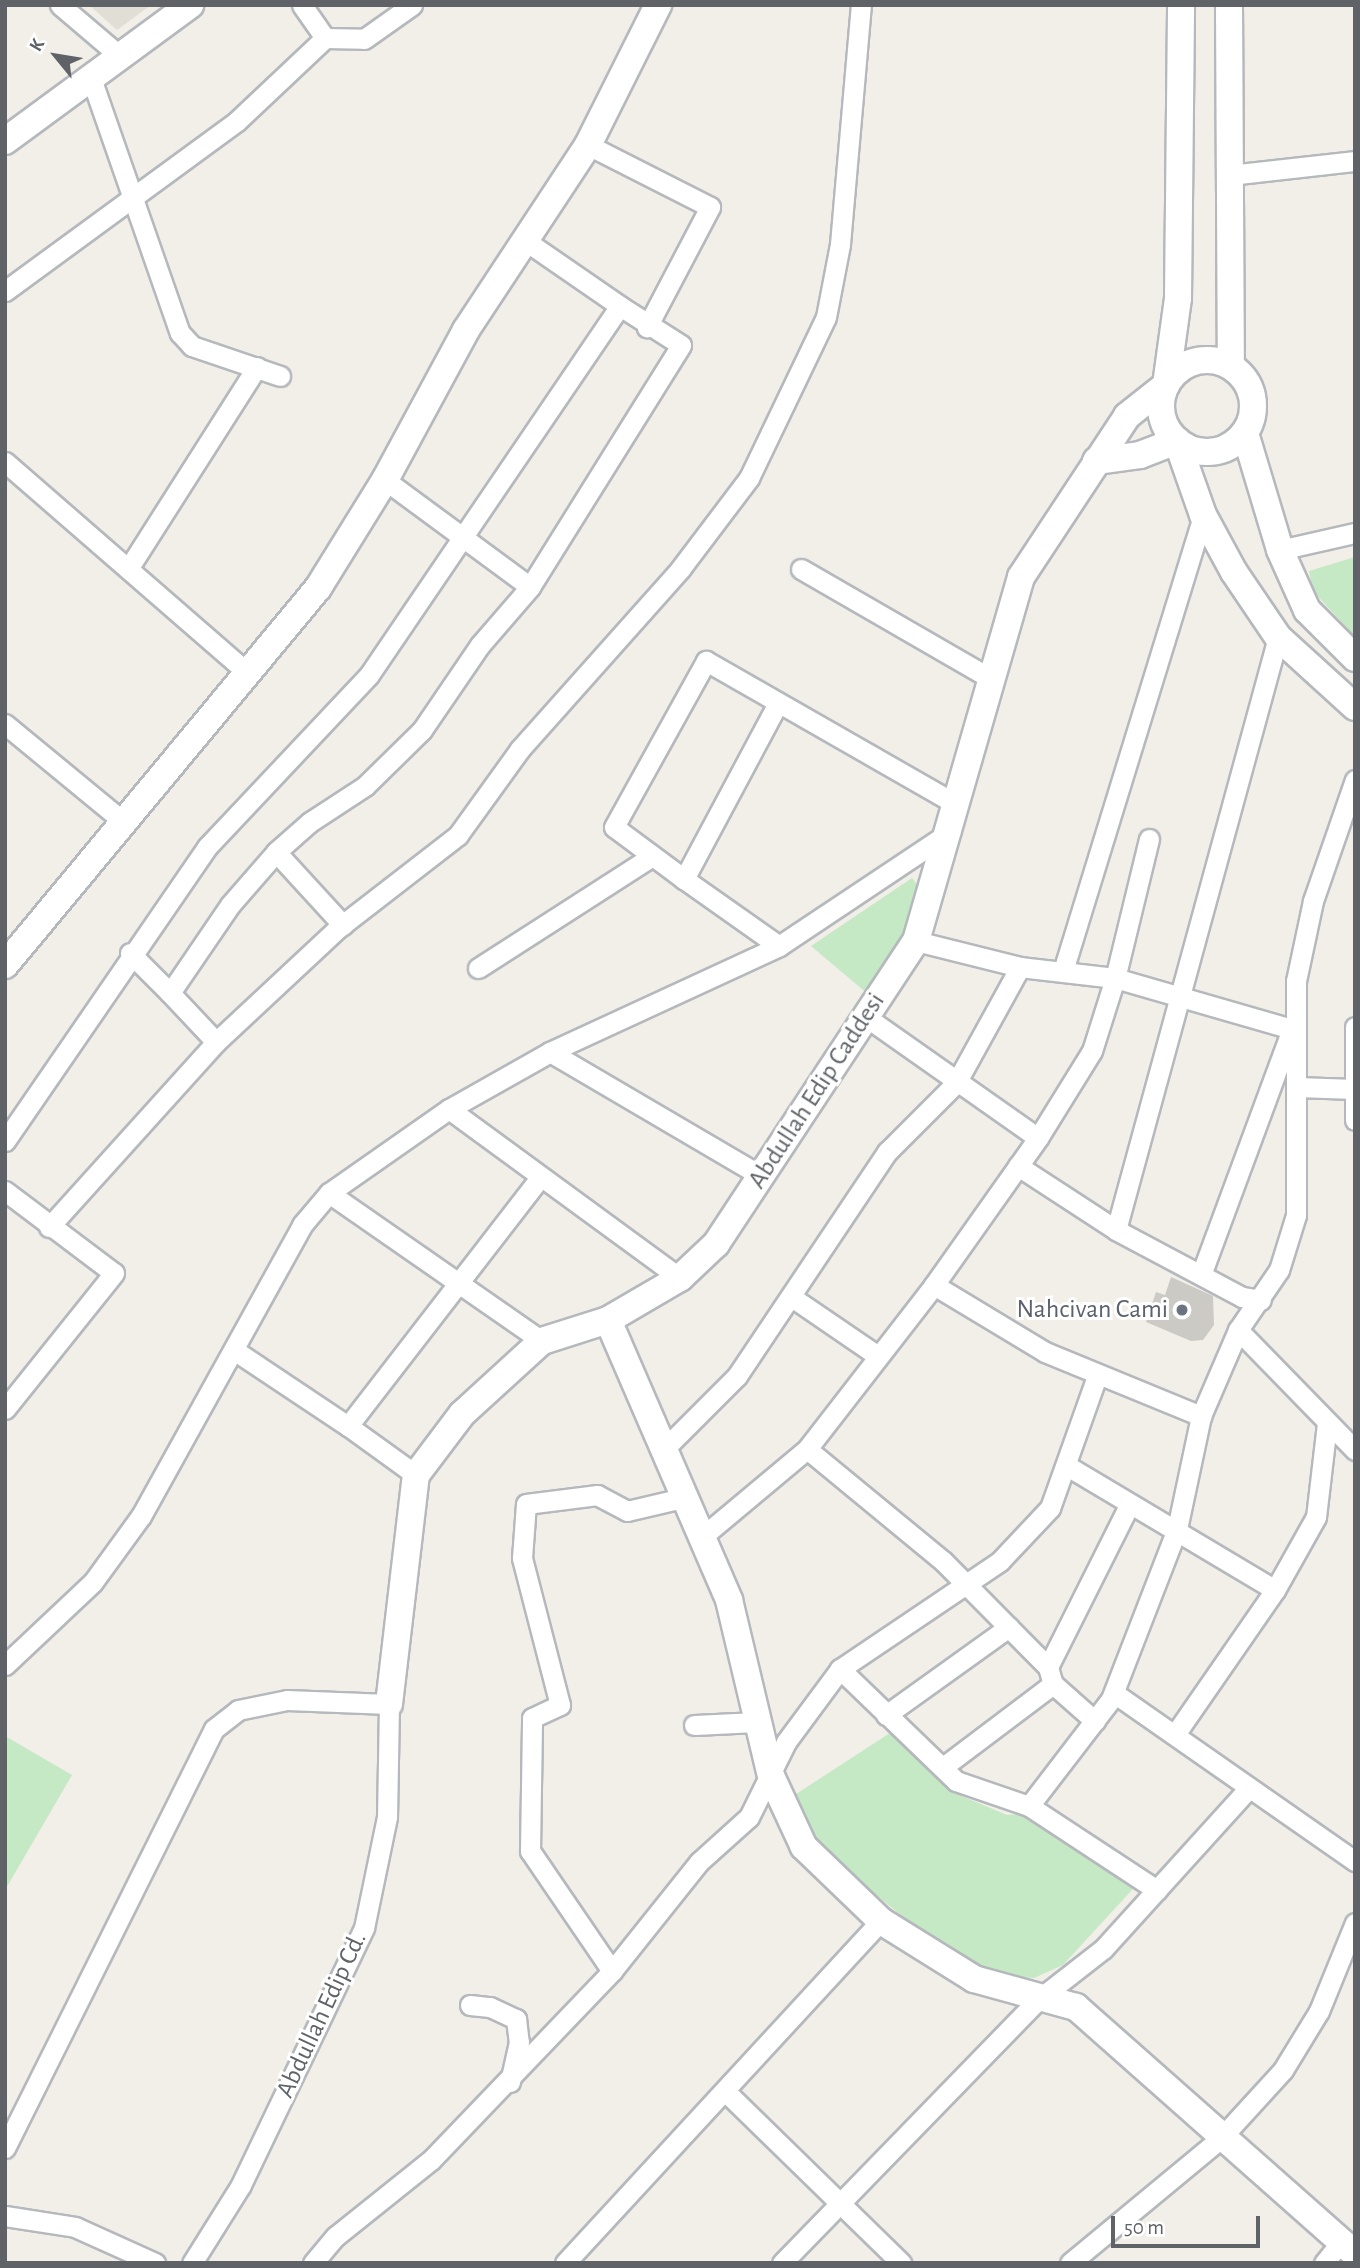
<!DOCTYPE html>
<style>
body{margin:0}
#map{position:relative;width:1360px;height:2268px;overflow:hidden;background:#f1efe8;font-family:"Alegreya Sans",sans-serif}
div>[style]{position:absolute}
.education>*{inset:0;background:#e1ded6}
.green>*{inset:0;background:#c5e8c5}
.building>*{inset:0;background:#cccac5}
.roads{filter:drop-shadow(2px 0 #b5b8bc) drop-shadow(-2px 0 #b5b8bc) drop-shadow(0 2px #b5b8bc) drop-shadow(0 -2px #b5b8bc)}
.street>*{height:19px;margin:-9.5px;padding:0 9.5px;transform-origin:9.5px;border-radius:9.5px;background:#fff}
.secondary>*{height:26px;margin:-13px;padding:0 13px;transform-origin:13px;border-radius:13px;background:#fff}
.secondary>.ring{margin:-13px;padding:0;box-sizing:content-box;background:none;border:26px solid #fff;border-radius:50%}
.dots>*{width:19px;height:19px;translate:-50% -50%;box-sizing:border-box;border:4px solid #fff;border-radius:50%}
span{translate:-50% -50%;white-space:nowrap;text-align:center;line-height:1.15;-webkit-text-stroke:6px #fff;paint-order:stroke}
.street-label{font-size:26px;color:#5f6368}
.worship-label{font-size:26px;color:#5b616d}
.right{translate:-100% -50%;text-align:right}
.frame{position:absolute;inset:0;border:7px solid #5f6368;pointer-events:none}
.north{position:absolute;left:21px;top:21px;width:70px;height:70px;-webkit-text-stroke:5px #fff;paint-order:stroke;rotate:300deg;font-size:19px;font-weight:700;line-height:28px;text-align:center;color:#5f6368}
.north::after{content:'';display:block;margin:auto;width:24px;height:32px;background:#5f6368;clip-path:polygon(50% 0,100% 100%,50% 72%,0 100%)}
.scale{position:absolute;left:1111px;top:2216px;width:149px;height:32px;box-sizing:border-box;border:4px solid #5f6368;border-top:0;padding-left:9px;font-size:21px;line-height:24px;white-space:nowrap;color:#5f6368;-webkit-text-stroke:5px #fff;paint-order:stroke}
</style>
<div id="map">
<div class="education">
<i style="clip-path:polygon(89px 5px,151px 5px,117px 30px)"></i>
</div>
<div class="green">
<i style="clip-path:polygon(1355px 557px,1355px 637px,1313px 591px,1309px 571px)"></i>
<i style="clip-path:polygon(912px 878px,920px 888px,907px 934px,869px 995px,811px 946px)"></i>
<i style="clip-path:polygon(890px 1733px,959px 1795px,1007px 1815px,1035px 1813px,1142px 1879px,1063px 1965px,1034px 1978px,998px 1975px,941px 1948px,809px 1840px,790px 1798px)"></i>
<i style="clip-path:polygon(5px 1736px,72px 1775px,5px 1890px)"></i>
</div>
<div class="building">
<i style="clip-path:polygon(1171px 1277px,1213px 1296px,1214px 1325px,1203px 1340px,1191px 1341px,1146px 1322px,1156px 1292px,1165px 1295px)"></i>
</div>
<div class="roads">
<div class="street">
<i style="left:60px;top:5px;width:80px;rotate:40.4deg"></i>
<i style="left:302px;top:5px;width:40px;rotate:55.1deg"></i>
<i style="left:91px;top:78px;width:270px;rotate:70.8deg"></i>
<i style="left:180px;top:333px;width:18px;rotate:47deg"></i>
<i style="left:192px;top:346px;width:93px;rotate:18.8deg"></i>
<i style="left:588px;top:145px;width:137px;rotate:26.9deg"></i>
<i style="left:710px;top:207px;width:136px;rotate:117.7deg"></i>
<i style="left:1230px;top:175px;width:126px;rotate:-6.4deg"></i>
<i style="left:5px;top:291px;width:288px;rotate:-36.2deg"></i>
<i style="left:237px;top:121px;width:121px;rotate:-43.3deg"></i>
<i style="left:325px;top:38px;width:39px;rotate:1deg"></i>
<i style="left:364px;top:39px;width:59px;rotate:-35.3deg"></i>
<i style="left:5px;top:462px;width:323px;rotate:41deg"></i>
<i style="left:385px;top:480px;width:180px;rotate:36.4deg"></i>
<i style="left:1280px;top:550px;width:77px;rotate:-12.8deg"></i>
<i style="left:130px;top:566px;width:236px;rotate:-57.5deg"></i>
<i style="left:801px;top:569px;width:222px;rotate:30deg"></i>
<i style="left:778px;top:703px;width:200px;rotate:118.1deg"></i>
<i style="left:684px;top:879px;width:116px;rotate:35.2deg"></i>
<i style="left:5px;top:724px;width:154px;rotate:39.5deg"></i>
<i style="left:1149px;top:839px;width:143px;rotate:103.7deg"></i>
<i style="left:1115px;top:978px;width:184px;rotate:16.1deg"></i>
<i style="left:1292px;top:1029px;width:262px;rotate:110.3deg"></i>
<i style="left:276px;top:852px;width:99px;rotate:47.5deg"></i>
<i style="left:684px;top:879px;width:87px;rotate:-143.4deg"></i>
<i style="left:614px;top:827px;width:190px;rotate:-61deg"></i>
<i style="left:706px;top:661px;width:289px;rotate:29.8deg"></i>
<i style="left:130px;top:953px;width:57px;rotate:45deg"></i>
<i style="left:170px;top:993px;width:107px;rotate:-55.7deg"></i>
<i style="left:230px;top:905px;width:70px;rotate:-49deg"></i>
<i style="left:276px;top:852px;width:45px;rotate:-41.4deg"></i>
<i style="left:310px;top:822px;width:66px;rotate:-33.2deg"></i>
<i style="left:365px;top:786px;width:80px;rotate:-44.5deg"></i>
<i style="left:422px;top:730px;width:103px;rotate:-55.7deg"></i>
<i style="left:480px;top:645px;width:77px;rotate:-49.2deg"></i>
<i style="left:530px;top:587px;width:285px;rotate:-58deg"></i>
<i style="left:681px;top:345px;width:72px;rotate:-147.4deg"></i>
<i style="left:478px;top:968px;width:206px;rotate:-32.7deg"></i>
<i style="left:1063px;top:971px;width:477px;rotate:-72.9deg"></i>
<i style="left:170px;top:993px;width:67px;rotate:46.8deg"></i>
<i style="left:866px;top:1017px;width:210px;rotate:35.1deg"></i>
<i style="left:1355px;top:1027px;width:93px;rotate:90deg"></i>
<i style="left:550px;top:1052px;width:245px;rotate:30.4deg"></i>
<i style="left:1296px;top:1087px;width:59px;rotate:1.9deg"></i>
<i style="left:449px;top:1109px;width:286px;rotate:36.2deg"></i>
<i style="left:5px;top:1141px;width:357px;rotate:-55.5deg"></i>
<i style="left:207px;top:847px;width:236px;rotate:-46.7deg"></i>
<i style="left:369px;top:675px;width:446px;rotate:-55.8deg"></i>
<i style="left:620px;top:306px;width:118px;rotate:-145.4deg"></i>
<i style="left:1018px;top:1166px;width:117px;rotate:33.1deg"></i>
<i style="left:1116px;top:1230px;width:143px;rotate:28deg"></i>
<i style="left:1242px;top:1297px;width:19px;rotate:9deg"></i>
<i style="left:5px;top:1191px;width:136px;rotate:37deg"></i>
<i style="left:114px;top:1273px;width:174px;rotate:128.7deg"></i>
<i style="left:329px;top:1193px;width:259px;rotate:34.8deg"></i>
<i style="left:49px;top:1227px;width:249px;rotate:-47.9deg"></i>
<i style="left:216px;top:1042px;width:166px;rotate:-43deg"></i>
<i style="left:337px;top:929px;width:153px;rotate:-37.8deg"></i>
<i style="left:458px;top:835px;width:106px;rotate:-54.2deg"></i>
<i style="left:520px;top:749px;width:242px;rotate:-48.3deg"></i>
<i style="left:681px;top:568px;width:113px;rotate:-52.9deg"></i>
<i style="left:749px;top:478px;width:178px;rotate:-64.4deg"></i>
<i style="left:826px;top:317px;width:74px;rotate:-79.1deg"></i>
<i style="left:840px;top:244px;width:240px;rotate:-85deg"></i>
<i style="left:1116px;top:1230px;width:615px;rotate:-74.72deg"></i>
<i style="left:934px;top:1285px;width:130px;rotate:31.1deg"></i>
<i style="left:1045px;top:1352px;width:169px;rotate:22.3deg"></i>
<i style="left:793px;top:1298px;width:103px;rotate:34.3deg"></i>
<i style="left:1238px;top:1330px;width:168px;rotate:45.7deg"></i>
<i style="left:234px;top:1350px;width:137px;rotate:33.7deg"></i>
<i style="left:667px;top:1446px;width:99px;rotate:-45deg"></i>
<i style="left:737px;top:1376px;width:270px;rotate:-56.2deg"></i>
<i style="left:887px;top:1152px;width:98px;rotate:-45deg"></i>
<i style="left:956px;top:1083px;width:132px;rotate:-61.1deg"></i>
<i style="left:807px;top:1449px;width:176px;rotate:39.5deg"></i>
<i style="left:943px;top:1561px;width:149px;rotate:45.3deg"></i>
<i style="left:1048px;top:1667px;width:18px;rotate:74deg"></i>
<i style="left:1053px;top:1684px;width:56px;rotate:41.4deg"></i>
<i style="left:1069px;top:1467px;width:240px;rotate:30.8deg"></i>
<i style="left:416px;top:1475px;width:84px;rotate:-144.2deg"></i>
<i style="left:348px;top:1426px;width:314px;rotate:-52.3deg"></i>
<i style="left:703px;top:1536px;width:136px;rotate:-39.9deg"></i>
<i style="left:807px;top:1449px;width:207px;rotate:-52.2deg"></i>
<i style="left:934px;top:1285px;width:180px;rotate:-54.7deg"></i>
<i style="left:1038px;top:1138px;width:102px;rotate:-58.2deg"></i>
<i style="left:1092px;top:1051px;width:77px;rotate:-72.5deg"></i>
<i style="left:1115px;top:978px;width:96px;rotate:-173.4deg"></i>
<i style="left:1020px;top:967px;width:107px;rotate:-166deg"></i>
<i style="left:5px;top:1665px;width:121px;rotate:-43.3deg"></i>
<i style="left:93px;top:1582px;width:82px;rotate:-54deg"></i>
<i style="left:141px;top:1516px;width:333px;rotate:-61deg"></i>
<i style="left:302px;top:1225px;width:42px;rotate:-49.8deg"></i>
<i style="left:329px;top:1193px;width:146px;rotate:-35deg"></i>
<i style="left:449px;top:1109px;width:116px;rotate:-29.4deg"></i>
<i style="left:550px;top:1052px;width:252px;rotate:-24.8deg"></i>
<i style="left:779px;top:946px;width:206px;rotate:-33.7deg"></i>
<i style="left:1048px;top:1667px;width:181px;rotate:-63.4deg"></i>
<i style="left:840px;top:1669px;width:161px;rotate:44deg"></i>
<i style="left:956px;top:1781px;width:77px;rotate:18.9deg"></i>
<i style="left:1029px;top:1806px;width:135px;rotate:-52.5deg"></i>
<i style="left:1111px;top:1699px;width:182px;rotate:-68.8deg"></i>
<i style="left:1177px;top:1529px;width:116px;rotate:-78deg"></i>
<i style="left:1201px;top:1416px;width:94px;rotate:-66.7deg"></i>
<i style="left:1238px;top:1330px;width:73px;rotate:-55.7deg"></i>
<i style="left:1279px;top:1270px;width:58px;rotate:-72.8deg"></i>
<i style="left:1296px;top:1215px;width:234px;rotate:-90deg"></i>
<i style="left:1296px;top:981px;width:82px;rotate:-78deg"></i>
<i style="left:1313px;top:901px;width:128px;rotate:-70.9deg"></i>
<i style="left:1114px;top:1693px;width:294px;rotate:34.9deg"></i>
<i style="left:886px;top:1715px;width:151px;rotate:-35.6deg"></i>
<i style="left:694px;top:1725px;width:63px;rotate:-2.7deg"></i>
<i style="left:1176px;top:1733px;width:174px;rotate:-55.3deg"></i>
<i style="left:1275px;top:1590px;width:84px;rotate:-60.7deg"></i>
<i style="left:1316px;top:1517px;width:94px;rotate:-83.3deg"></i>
<i style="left:943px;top:1767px;width:138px;rotate:-37deg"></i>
<i style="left:1029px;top:1806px;width:153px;rotate:33.3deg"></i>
<i style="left:612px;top:1971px;width:145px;rotate:-124.3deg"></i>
<i style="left:530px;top:1851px;width:133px;rotate:-89.1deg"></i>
<i style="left:532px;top:1718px;width:31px;rotate:-25deg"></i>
<i style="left:560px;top:1705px;width:152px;rotate:-104.5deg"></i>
<i style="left:522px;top:1558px;width:54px;rotate:-85.8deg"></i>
<i style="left:526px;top:1504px;width:72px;rotate:-7.2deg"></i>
<i style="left:597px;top:1495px;width:34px;rotate:28deg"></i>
<i style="left:627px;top:1511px;width:57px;rotate:-13.3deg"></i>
<i style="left:470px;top:2005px;width:20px;rotate:6deg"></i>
<i style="left:490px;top:2007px;width:29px;rotate:25deg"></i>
<i style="left:516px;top:2019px;width:23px;rotate:83deg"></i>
<i style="left:519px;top:2042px;width:41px;rotate:102.7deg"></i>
<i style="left:726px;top:2092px;width:245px;rotate:44.3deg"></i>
<i style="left:5px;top:2148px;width:468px;rotate:-63.5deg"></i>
<i style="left:214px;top:1729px;width:31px;rotate:-38deg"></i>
<i style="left:238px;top:1710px;width:50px;rotate:-11.5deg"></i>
<i style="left:287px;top:1700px;width:102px;rotate:2.2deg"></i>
<i style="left:389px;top:1704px;width:113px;rotate:91deg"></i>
<i style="left:387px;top:1817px;width:113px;rotate:101.7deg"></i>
<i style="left:364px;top:1928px;width:285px;rotate:115.6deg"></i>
<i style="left:241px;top:2185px;width:92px;rotate:122.1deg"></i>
<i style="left:5px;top:2216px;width:71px;rotate:8.9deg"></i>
<i style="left:75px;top:2227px;width:88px;rotate:24.2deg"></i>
<i style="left:313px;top:2263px;width:35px;rotate:-50deg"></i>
<i style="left:336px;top:2236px;width:122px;rotate:-38.7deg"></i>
<i style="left:431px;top:2160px;width:262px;rotate:-46.2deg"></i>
<i style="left:612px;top:1971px;width:139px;rotate:-51.4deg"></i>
<i style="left:699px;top:1862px;width:67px;rotate:-42deg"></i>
<i style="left:749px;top:1817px;width:84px;rotate:-63.7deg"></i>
<i style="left:786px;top:1742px;width:91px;rotate:-53.5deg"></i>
<i style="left:840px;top:1669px;width:193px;rotate:-34deg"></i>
<i style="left:1000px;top:1561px;width:73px;rotate:-46.7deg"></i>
<i style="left:1050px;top:1508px;width:140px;rotate:-70.4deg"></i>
<i style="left:565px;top:2263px;width:466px;rotate:-47.3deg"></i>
<i style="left:782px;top:2263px;width:368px;rotate:-45.8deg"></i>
<i style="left:1039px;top:1999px;width:81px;rotate:-38deg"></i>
<i style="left:1103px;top:1949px;width:216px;rotate:-47.8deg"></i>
<i style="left:1070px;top:2263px;width:195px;rotate:-39.6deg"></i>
<i style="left:1220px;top:2139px;width:93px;rotate:-47.6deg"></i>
<i style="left:1283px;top:2070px;width:69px;rotate:-58.6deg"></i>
<i style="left:1319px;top:2011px;width:95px;rotate:-67.8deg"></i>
<i style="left:1324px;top:2263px;width:27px;rotate:-51deg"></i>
</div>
<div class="secondary">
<i style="left:1229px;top:5px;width:361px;rotate:89.7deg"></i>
<i style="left:5px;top:141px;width:230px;rotate:-36.3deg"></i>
<i class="ring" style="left:1161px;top:360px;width:66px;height:66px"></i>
<i style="left:1245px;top:433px;width:122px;rotate:73.3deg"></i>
<i style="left:1280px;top:550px;width:66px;rotate:65.8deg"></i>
<i style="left:1307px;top:610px;width:68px;rotate:45deg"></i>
<i style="left:1096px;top:461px;width:44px;rotate:-7.8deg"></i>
<i style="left:1140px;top:455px;width:40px;rotate:-21deg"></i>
<i style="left:1177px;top:441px;width:78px;rotate:70.6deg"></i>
<i style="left:1203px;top:515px;width:65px;rotate:61.5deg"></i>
<i style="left:1234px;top:572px;width:78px;rotate:55.9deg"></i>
<i style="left:1278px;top:637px;width:104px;rotate:42.3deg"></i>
<i style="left:5px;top:965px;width:490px;rotate:-50.3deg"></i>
<i style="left:318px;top:588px;width:127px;rotate:-58.2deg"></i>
<i style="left:385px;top:480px;width:170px;rotate:-61.6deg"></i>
<i style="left:466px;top:330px;width:222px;rotate:-56.6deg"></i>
<i style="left:588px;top:145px;width:157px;rotate:-63.4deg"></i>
<i style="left:608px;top:1320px;width:305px;rotate:66.6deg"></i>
<i style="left:729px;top:1600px;width:181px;rotate:76.6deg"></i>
<i style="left:771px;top:1776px;width:78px;rotate:65.1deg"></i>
<i style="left:804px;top:1847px;width:107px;rotate:43.9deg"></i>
<i style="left:881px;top:1921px;width:110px;rotate:31.9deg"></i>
<i style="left:974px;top:1979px;width:106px;rotate:15.4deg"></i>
<i style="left:1076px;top:2007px;width:373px;rotate:41.5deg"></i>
<i style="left:389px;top:1704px;width:231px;rotate:-83.3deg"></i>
<i style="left:416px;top:1475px;width:76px;rotate:-53deg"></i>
<i style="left:462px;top:1414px;width:108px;rotate:-42.4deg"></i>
<i style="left:542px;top:1341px;width:69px;rotate:-17.7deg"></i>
<i style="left:608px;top:1320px;width:83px;rotate:-30.3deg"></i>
<i style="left:680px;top:1278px;width:50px;rotate:-43.4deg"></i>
<i style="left:716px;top:1244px;width:363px;rotate:-56.6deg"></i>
<i style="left:916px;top:941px;width:379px;rotate:-73.9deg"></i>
<i style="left:1021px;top:577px;width:193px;rotate:-56.6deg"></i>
<i style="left:1127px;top:416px;width:50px;rotate:-38.5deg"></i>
<i style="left:1166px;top:385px;width:88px;rotate:-82.1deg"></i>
<i style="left:1178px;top:298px;width:293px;rotate:-89.4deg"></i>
</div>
</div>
<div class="dots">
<i style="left:1182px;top:1310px;background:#6b7280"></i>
</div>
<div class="street-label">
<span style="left:817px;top:1091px;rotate:-57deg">Abdullah Edip Caddesi</span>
<span style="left:322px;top:2015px;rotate:-65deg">Abdullah Edip Cd.</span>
</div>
<div class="worship-label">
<span class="right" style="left:1168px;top:1310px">Nahcivan Cami</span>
</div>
<div class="frame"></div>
<div class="north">K</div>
<div class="scale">50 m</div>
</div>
